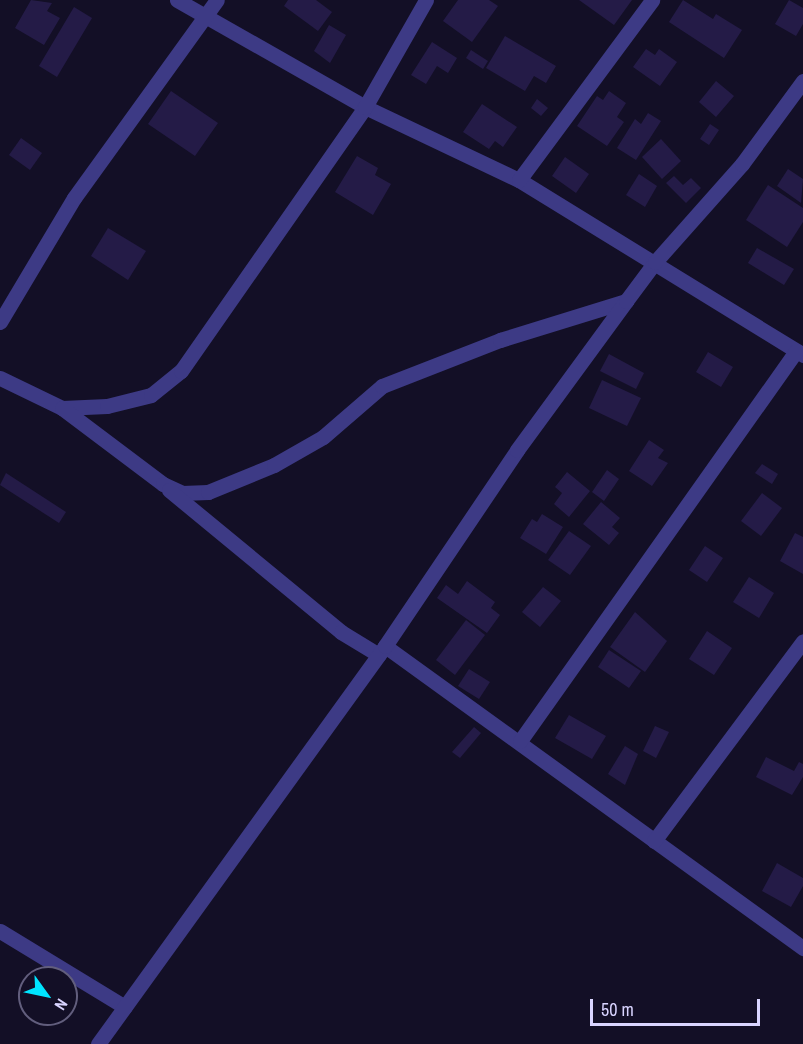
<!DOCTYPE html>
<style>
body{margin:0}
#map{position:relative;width:803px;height:1044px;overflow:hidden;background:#130f26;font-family:"Archivo Narrow",sans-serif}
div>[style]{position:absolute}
.building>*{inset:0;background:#241b47}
.street>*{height:15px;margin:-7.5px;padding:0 7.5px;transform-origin:7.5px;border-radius:7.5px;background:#3d3a85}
span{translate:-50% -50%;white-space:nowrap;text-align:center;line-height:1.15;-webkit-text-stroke:4.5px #130f26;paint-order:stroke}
.north{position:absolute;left:18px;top:966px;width:60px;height:60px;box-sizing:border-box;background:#130f26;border:2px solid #625e7d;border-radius:50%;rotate:123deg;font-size:16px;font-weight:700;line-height:24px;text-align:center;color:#d9d4ff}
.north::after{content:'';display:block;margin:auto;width:21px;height:27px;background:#00e5ff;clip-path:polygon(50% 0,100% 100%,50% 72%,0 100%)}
.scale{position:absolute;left:590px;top:999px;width:170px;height:27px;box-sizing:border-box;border:3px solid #d9d4ff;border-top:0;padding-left:8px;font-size:18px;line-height:21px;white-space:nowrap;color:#d9d4ff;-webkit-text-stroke:4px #130f26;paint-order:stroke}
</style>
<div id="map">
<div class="building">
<i style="clip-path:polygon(31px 0,52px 3px,47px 11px,60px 18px,44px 45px,15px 28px)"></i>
<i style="clip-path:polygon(288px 0,316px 0,332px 12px,318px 31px,284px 6px)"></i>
<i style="clip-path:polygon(458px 0,489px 0,498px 6px,472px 42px,443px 21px)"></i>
<i style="clip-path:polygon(579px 0,632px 0,614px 25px)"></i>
<i style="clip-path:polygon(683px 0,713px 19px,716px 14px,742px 30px,724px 58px,669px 22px)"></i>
<i style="clip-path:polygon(789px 0,803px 8px,803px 24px,796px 36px,775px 24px)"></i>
<i style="clip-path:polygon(74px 7px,92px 18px,57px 77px,39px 66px)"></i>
<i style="clip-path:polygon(329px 25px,346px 35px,330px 63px,314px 51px)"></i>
<i style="clip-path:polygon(505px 36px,556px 66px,546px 83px,534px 76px,525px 91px,486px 68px)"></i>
<i style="clip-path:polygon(432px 42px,457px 58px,448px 73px,437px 66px,426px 84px,411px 75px)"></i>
<i style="clip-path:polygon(646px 49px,655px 55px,659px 49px,677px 62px,660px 86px,633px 67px)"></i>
<i style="clip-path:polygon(471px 50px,488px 61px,483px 69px,466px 58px)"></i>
<i style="clip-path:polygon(716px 81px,734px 96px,716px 117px,699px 102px)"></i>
<i style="clip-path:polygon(171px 91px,218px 123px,195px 156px,148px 124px)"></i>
<i style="clip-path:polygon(609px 91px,626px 103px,617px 117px,624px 122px,607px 146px,577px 126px,597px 96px,603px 100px)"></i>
<i style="clip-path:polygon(537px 99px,548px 108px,541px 116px,531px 108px)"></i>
<i style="clip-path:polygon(482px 104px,517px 127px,503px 147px,495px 141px,489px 149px,463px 132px)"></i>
<i style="clip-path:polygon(648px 113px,661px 121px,636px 160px,617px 148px,635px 119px,641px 124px)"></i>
<i style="clip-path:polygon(710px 124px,719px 130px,709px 145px,700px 139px)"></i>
<i style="clip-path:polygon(21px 138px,42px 153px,30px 170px,9px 155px)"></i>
<i style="clip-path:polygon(661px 139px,681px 161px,662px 179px,642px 157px)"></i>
<i style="clip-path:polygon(357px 156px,378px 168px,375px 175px,391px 184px,373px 215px,335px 192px)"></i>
<i style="clip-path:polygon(565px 157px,589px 174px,576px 193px,552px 176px)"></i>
<i style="clip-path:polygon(788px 169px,803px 179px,801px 203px,777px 186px)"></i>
<i style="clip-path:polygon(639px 174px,657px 186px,645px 207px,626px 195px)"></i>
<i style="clip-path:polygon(674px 176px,683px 185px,691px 178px,701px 188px,686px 203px,666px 183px)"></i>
<i style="clip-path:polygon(768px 185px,803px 208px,803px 222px,787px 247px,746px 220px)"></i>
<i style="clip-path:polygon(108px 228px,146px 251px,128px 280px,91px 256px)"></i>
<i style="clip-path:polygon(757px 248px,794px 269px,784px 285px,748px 263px)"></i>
<i style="clip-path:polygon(708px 352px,733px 367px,721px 387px,696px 372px)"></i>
<i style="clip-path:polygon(609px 354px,644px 373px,636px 389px,600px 371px)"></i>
<i style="clip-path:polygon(602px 380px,641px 398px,627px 426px,589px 408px)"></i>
<i style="clip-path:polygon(649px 440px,664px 450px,658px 458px,668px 463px,652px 486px,629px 471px)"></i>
<i style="clip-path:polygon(762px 464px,778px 474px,772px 484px,755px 473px)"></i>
<i style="clip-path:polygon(607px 470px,619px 479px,604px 501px,592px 492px)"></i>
<i style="clip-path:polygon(567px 472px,590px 491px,569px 517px,554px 504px,562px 493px,555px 487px)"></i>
<i style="clip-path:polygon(6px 473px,66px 512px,59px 523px,0 485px)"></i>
<i style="clip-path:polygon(762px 493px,782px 508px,761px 536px,741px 521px)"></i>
<i style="clip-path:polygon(601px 502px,620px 518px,612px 527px,619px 533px,609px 545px,583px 524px)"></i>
<i style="clip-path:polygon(542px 514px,563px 527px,546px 554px,520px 538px,532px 519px,537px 522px)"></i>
<i style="clip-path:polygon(569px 531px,591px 546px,570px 575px,548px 560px)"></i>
<i style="clip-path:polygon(795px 533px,803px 537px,803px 574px,780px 561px)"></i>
<i style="clip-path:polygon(705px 546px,723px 558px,707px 582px,689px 570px)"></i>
<i style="clip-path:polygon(749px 577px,774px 593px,759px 618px,733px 602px)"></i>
<i style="clip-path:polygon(467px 581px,495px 602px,491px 608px,500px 615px,487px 633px,437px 598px,446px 585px,458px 594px)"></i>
<i style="clip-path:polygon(543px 587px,561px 601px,540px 627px,522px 612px)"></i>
<i style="clip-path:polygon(635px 612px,667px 641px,645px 672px,610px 647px)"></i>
<i style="clip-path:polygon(466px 620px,485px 635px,455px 675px,436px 660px)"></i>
<i style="clip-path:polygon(707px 631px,732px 648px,714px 675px,689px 659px)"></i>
<i style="clip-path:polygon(609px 650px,641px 671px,629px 688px,598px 667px)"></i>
<i style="clip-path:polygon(469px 669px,490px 682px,479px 699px,458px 686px)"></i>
<i style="clip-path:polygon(569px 715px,606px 736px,592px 759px,555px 738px)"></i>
<i style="clip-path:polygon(655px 726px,669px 732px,656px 758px,643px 751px)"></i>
<i style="clip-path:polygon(474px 727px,481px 733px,460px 758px,452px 752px)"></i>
<i style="clip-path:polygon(625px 746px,638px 754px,625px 785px,608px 774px)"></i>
<i style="clip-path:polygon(766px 757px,794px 771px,799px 762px,803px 764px,803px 777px,792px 795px,756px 777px)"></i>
<i style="clip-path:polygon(777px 863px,803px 878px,803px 886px,791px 907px,762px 891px)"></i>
</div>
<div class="street">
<i style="left:177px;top:0;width:216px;rotate:29.6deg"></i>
<i style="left:365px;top:107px;width:170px;rotate:25.4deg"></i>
<i style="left:519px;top:180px;width:334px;rotate:31.6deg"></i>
<i style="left:519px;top:180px;width:224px;rotate:-53.5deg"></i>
<i style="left:0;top:322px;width:144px;rotate:-59.2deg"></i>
<i style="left:74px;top:198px;width:244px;rotate:-54.2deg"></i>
<i style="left:0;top:378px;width:69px;rotate:25.8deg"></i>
<i style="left:62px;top:408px;width:45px;rotate:-2.5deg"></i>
<i style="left:107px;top:406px;width:45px;rotate:-14deg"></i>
<i style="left:151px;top:395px;width:38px;rotate:-39deg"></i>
<i style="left:181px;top:371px;width:322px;rotate:-55.1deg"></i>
<i style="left:365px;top:107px;width:123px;rotate:-60.3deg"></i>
<i style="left:62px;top:408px;width:126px;rotate:37deg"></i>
<i style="left:163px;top:484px;width:21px;rotate:25deg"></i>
<i style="left:182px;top:493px;width:26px;rotate:-2deg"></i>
<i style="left:208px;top:492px;width:71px;rotate:-22.2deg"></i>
<i style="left:274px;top:465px;width:56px;rotate:-29.7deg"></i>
<i style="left:323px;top:437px;width:78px;rotate:-40.8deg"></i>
<i style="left:382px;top:386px;width:127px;rotate:-21.3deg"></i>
<i style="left:500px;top:340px;width:132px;rotate:-17.2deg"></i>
<i style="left:169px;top:490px;width:223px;rotate:39.5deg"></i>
<i style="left:341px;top:632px;width:44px;rotate:31.2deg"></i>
<i style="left:385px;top:646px;width:516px;rotate:35.85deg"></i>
<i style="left:520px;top:741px;width:478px;rotate:-54.7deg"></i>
<i style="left:654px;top:841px;width:249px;rotate:-53.3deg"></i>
<i style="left:0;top:931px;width:146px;rotate:31.3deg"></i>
<i style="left:98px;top:1044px;width:491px;rotate:-54.2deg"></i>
<i style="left:385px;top:646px;width:236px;rotate:-56deg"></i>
<i style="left:517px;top:450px;width:185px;rotate:-53.8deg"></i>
<i style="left:626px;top:301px;width:49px;rotate:-53.4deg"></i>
<i style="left:655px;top:262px;width:131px;rotate:-48.4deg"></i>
<i style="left:742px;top:164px;width:103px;rotate:-53.7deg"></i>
</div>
<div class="north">N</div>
<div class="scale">50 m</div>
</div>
